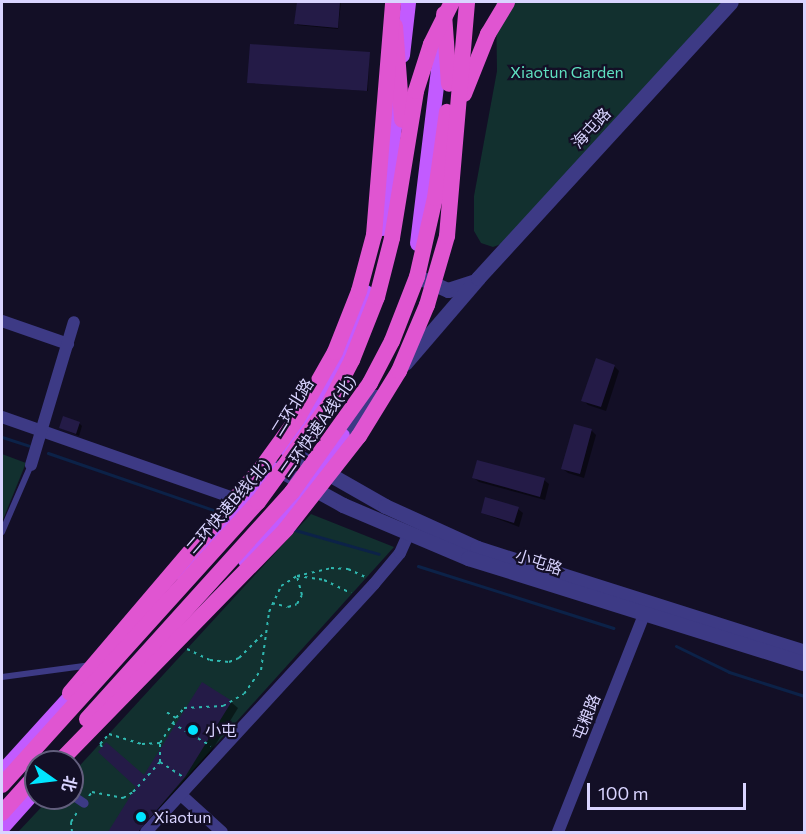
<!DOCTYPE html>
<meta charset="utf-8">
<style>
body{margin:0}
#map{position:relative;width:806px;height:834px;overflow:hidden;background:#130f26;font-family:Commissioner,"Noto Sans SC",sans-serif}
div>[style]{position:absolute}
.green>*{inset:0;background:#12302f}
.shadow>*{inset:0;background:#0007}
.stream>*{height:3px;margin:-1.5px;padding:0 1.5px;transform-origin:1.5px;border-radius:1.5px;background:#0c2248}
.building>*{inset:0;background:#241b47}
.path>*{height:2px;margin-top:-1px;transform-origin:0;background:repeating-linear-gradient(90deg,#2fb8b0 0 3px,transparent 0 7.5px)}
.service>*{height:6px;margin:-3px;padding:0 3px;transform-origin:3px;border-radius:3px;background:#3d3a85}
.pedestrian>*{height:9px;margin:-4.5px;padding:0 4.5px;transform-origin:4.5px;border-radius:4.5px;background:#3d3a85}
.minor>*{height:12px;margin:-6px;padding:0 6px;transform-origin:6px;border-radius:6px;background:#3d3a85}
.tertiary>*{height:15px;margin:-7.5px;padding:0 7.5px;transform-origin:7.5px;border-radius:7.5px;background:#3d3a85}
.primary>*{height:15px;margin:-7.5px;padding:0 7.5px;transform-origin:7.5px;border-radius:7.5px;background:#c25bff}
.trunk>*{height:16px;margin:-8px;padding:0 8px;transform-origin:8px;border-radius:8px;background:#e055d1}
.dots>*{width:16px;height:16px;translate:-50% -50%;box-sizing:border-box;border:3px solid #130f26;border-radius:50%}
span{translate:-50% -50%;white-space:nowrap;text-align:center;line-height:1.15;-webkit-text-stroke:4.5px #130f26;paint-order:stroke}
.park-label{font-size:16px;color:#5fe0c0}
.street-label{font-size:16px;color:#d9d4ff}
.poi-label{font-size:16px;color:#d9d4ff}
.left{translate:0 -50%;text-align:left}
.frame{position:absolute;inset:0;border:3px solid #d9d4ff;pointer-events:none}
.north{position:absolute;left:24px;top:750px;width:60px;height:60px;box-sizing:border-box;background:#130f26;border:2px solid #625e7d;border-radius:50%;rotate:104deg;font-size:16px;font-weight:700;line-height:24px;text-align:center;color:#d9d4ff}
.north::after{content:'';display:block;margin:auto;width:21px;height:27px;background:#00e5ff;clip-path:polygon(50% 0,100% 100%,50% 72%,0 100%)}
.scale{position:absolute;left:587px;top:783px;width:159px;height:27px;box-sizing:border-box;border:3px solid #d9d4ff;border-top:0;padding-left:8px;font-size:18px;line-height:21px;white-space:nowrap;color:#d9d4ff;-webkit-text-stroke:4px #130f26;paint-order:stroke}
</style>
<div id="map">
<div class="green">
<i style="clip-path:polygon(496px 2px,725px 2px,504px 243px,493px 247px,481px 243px,474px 231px,474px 196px,497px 71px)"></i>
<i style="clip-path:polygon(2px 454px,26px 463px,2px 522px)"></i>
<i style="clip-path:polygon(311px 514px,394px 547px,137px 832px,18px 832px,50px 798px,72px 798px,72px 774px)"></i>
</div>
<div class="shadow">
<i style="clip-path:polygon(298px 2px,341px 2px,338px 29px,297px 25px)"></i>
<i style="clip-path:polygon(369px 54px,368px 91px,250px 83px)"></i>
<i style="clip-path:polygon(614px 366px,619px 371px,606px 411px,588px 405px,583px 400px)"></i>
<i style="clip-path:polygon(79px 423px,82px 426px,79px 436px,61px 428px)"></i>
<i style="clip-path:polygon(591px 430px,596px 435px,584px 478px,568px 473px,563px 469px)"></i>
<i style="clip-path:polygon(474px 478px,544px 480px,549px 484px,545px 500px,479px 482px)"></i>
<i style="clip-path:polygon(518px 509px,523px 513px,519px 527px,482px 513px)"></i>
<i style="clip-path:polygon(231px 702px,238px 708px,192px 783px,146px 832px,110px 832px,144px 777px)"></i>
</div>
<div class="stream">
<i style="left:2px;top:437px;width:28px;rotate:18deg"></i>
<i style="left:48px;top:453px;width:176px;rotate:19deg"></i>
<i style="left:295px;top:530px;width:87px;rotate:15.9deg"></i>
<i style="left:418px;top:566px;width:205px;rotate:17.6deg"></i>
<i style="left:676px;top:646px;width:59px;rotate:26.1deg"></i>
<i style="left:729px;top:672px;width:79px;rotate:17.7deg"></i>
</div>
<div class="building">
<i style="clip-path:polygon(297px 2px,340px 2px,338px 28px,294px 24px)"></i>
<i style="clip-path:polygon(250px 44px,370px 52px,367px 91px,247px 83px)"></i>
<i style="clip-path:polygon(596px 358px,615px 365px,601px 407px,581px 401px)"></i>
<i style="clip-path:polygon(63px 416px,80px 422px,76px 434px,59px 428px)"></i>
<i style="clip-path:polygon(574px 424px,592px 429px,580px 474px,561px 469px)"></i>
<i style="clip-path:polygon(477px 460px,545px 478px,540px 497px,472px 478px)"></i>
<i style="clip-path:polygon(485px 497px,519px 507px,514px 523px,481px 513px)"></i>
<i style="clip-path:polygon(202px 682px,232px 701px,185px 777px,138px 832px,108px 832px,136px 787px,98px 752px,106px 742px,144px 775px)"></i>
</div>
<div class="path">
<i style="left:272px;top:603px;width:16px;rotate:14deg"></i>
<i style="left:288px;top:607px;width:9px;rotate:-18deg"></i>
<i style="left:297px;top:604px;width:10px;rotate:-61deg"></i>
<i style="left:302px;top:595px;width:20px;rotate:-105deg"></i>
<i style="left:297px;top:576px;width:27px;rotate:8deg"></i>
<i style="left:324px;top:580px;width:30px;rotate:26deg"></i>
<i style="left:187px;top:649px;width:25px;rotate:26deg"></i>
<i style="left:210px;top:660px;width:19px;rotate:6deg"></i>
<i style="left:229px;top:662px;width:11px;rotate:-22deg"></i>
<i style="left:239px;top:658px;width:38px;rotate:-45deg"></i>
<i style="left:176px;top:718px;width:13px;rotate:-51deg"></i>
<i style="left:184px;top:708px;width:39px;rotate:-3deg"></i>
<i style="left:223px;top:706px;width:24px;rotate:-30deg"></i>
<i style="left:244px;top:694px;width:29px;rotate:-55deg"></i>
<i style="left:261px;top:670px;width:59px;rotate:-82.1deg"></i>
<i style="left:269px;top:612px;width:29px;rotate:-65deg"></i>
<i style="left:281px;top:586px;width:19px;rotate:-32deg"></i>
<i style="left:297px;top:576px;width:35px;rotate:-13deg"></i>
<i style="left:331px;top:568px;width:17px;rotate:3deg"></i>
<i style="left:348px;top:569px;width:19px;rotate:25deg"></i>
<i style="left:172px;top:723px;width:45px;rotate:30.5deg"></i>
<i style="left:102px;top:747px;width:4px;rotate:-124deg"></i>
<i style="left:100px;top:744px;width:13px;rotate:-48deg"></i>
<i style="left:109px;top:734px;width:34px;rotate:17deg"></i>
<i style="left:142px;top:744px;width:18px;rotate:-3deg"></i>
<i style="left:160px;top:762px;width:27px;rotate:33deg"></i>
<i style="left:89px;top:796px;width:5px;rotate:-53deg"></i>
<i style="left:92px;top:792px;width:32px;rotate:11deg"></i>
<i style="left:123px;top:798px;width:12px;rotate:-31deg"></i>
<i style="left:133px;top:792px;width:40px;rotate:-48deg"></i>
<i style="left:160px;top:762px;width:19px;rotate:-90deg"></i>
<i style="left:160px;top:743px;width:30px;rotate:-57deg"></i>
<i style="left:176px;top:718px;width:13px;rotate:-148deg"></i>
<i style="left:72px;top:832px;width:10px;rotate:-96deg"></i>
<i style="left:71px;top:822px;width:13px;rotate:-58deg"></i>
</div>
<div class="service">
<i style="left:2px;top:532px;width:73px;rotate:-66.6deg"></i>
<i style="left:2px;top:677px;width:90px;rotate:-7.7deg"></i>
</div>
<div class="pedestrian">
<i style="left:72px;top:795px;width:14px;rotate:34deg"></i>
</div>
<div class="minor">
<i style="left:2px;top:321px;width:70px;rotate:19.2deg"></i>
<i style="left:2px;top:417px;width:254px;rotate:19.3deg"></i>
<i style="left:31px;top:465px;width:149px;rotate:-73.3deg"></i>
<i style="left:181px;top:795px;width:55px;rotate:42.1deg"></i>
<i style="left:146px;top:832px;width:337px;rotate:-47.4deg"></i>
<i style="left:374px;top:584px;width:40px;rotate:-50deg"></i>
<i style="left:400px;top:553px;width:20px;rotate:-66deg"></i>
<i style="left:558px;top:832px;width:233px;rotate:-68.4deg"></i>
</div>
<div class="tertiary">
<i style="left:423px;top:279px;width:27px;rotate:24deg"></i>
<i style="left:448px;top:290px;width:26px;rotate:-18deg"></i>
<i style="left:405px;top:363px;width:112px;rotate:-49.3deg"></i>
<i style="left:478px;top:278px;width:374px;rotate:-47.5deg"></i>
<i style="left:337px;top:446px;width:63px;rotate:-51.5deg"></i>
<i style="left:287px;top:450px;width:113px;rotate:29.7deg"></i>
<i style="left:385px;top:506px;width:101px;rotate:24.5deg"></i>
<i style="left:477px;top:548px;width:343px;rotate:17.6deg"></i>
<i style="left:274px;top:467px;width:79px;rotate:28.8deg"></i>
<i style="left:343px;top:505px;width:136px;rotate:23deg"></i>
<i style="left:468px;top:558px;width:352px;rotate:17.4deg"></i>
</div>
<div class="primary">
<i style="left:402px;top:55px;width:53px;rotate:-83.5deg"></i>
<i style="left:382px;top:228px;width:126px;rotate:-83.2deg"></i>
<i style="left:417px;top:243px;width:200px;rotate:-83.1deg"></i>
<i style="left:287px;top:449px;width:79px;rotate:-57.9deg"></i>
<i style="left:329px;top:382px;width:97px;rotate:-67.7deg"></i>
<i style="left:245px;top:560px;width:70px;rotate:-49deg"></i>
<i style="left:291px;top:507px;width:88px;rotate:-54.7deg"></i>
<i style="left:182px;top:573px;width:138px;rotate:-48.8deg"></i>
<i style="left:2px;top:771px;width:115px;rotate:-47.8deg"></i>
<i style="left:2px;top:827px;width:51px;rotate:-48.2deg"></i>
</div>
<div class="trunk">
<i style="left:444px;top:14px;width:70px;rotate:85.9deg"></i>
<i style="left:395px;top:26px;width:94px;rotate:85.7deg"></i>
<i style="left:464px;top:94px;width:65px;rotate:-68.2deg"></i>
<i style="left:488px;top:34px;width:37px;rotate:-59deg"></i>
<i style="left:70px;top:693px;width:298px;rotate:-49.6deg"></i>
<i style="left:263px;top:466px;width:58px;rotate:-54.1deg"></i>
<i style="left:297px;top:419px;width:77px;rotate:-60.4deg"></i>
<i style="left:335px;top:352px;width:66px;rotate:-68.5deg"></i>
<i style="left:359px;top:291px;width:58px;rotate:-75deg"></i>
<i style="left:374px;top:235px;width:234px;rotate:-85.3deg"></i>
<i style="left:87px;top:719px;width:306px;rotate:-47.9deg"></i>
<i style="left:292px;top:492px;width:134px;rotate:-54.4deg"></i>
<i style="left:370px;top:383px;width:47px;rotate:-62.4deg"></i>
<i style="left:392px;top:341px;width:69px;rotate:-68.7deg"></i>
<i style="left:417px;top:277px;width:81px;rotate:-77.2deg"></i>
<i style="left:435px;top:198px;width:87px;rotate:-82.1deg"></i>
<i style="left:59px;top:762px;width:325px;rotate:-45.7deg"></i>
<i style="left:286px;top:529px;width:118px;rotate:-51.9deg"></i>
<i style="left:359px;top:436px;width:76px;rotate:-58.4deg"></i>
<i style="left:399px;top:371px;width:72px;rotate:-67deg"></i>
<i style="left:427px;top:305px;width:72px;rotate:-73.8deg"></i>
<i style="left:447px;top:236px;width:235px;rotate:-85.1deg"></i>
<i style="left:2px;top:785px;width:382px;rotate:-47.9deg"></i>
<i style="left:258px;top:502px;width:119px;rotate:-53.9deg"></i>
<i style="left:328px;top:406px;width:52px;rotate:-62.4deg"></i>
<i style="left:352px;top:360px;width:68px;rotate:-68.4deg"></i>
<i style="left:377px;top:297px;width:61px;rotate:-75.7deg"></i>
<i style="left:392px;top:238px;width:149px;rotate:-80.7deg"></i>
<i style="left:416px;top:91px;width:49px;rotate:-72.3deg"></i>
<i style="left:431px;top:44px;width:47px;rotate:-63.4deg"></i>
<i style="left:2px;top:813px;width:51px;rotate:-48.2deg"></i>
</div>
<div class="dots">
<i style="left:193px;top:730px;background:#00e5ff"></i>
<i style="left:141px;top:817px;background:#00e5ff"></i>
</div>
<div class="park-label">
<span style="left:567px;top:72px">Xiaotun Garden</span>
</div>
<div class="street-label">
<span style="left:591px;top:128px;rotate:-47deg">海屯路</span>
<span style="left:292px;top:407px;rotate:-58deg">二环北路</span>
<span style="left:318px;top:426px;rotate:-55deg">二环快速A线(北)</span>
<span style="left:228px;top:506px;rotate:-49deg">二环快速B线(北)</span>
<span style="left:539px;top:562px;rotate:18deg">小屯路</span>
<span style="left:586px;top:717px;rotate:-68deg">屯粮路</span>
</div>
<div class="poi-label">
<span class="left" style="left:205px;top:730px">小屯</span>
<span class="left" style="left:154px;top:817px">Xiaotun</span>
</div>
<div class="frame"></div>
<div class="north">北</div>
<div class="scale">100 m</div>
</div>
